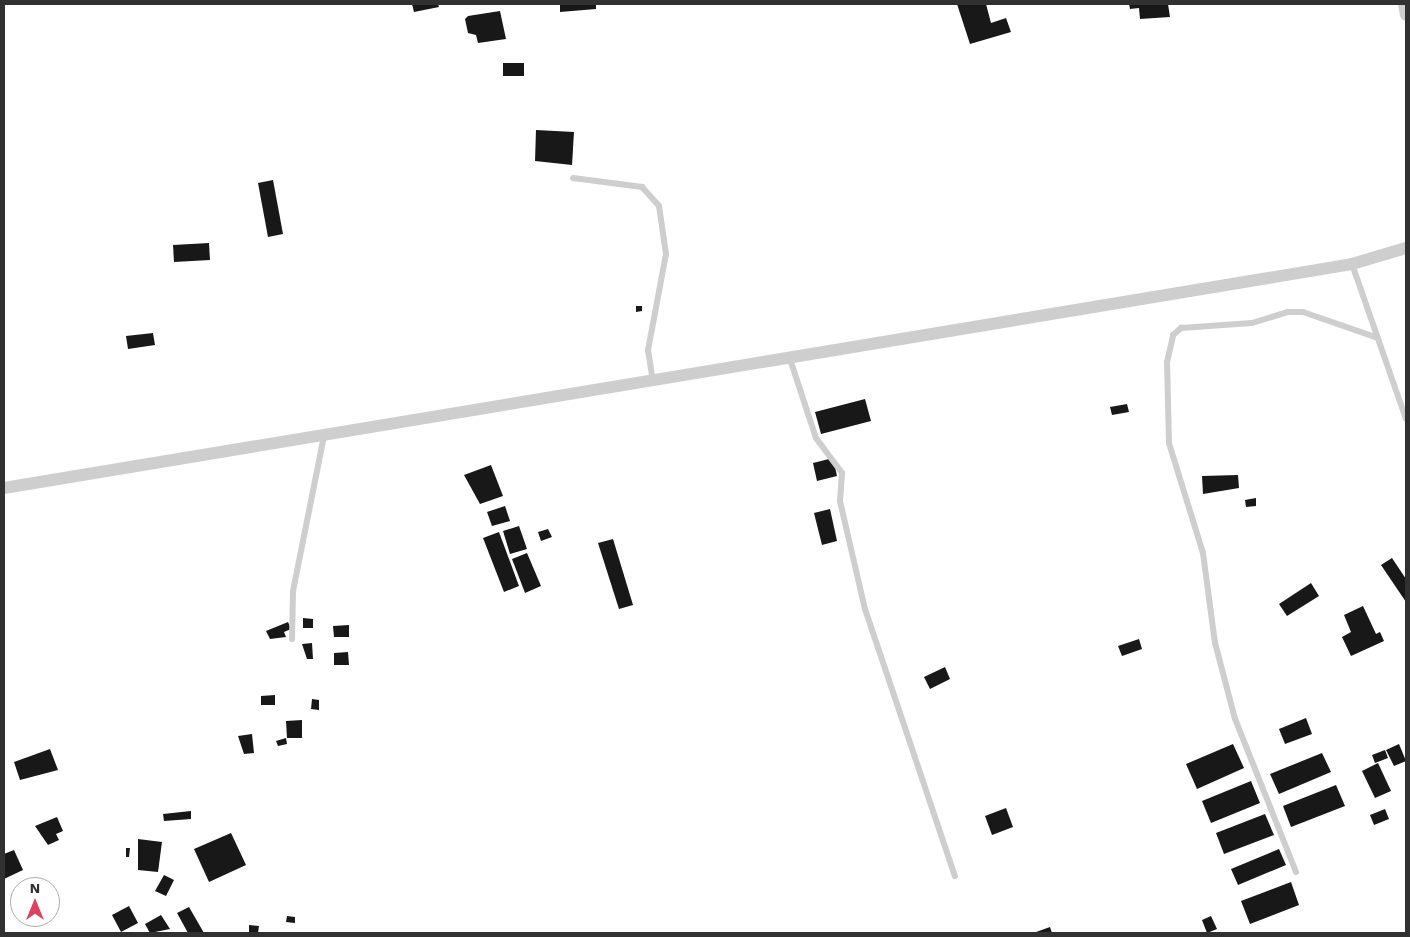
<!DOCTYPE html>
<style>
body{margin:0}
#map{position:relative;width:1410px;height:937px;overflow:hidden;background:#fff;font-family:"Work Sans",sans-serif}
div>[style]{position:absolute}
.building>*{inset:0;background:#181818}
.lane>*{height:6px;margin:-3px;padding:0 3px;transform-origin:3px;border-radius:3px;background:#cecece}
.street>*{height:12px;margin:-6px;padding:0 6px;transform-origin:6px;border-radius:6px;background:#cecece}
span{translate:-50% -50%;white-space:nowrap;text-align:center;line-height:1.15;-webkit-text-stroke:5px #fff;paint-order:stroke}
.frame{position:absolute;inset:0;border:5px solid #313131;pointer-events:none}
.north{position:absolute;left:10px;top:877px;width:50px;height:50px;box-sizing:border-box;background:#fff;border:1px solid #adadad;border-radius:50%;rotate:0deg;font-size:14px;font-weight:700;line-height:20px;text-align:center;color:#313131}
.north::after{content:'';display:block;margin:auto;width:18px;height:22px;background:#da425d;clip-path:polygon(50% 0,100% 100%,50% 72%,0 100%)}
</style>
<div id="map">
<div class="building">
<i style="clip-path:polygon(412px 4px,438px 4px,439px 7px,414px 12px)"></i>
<i style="clip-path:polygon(560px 4px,596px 4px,596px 9px,560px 12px)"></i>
<i style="clip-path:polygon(957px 4px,986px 4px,991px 23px,1006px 18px,1011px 32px,970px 44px)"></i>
<i style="clip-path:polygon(1129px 4px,1168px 4px,1170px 17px,1140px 19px,1139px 8px,1130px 9px)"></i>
<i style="clip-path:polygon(500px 11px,506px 39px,478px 43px,476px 35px,468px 33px,465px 19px,468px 16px)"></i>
<i style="clip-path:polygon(503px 63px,524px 63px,524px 76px,503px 76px)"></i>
<i style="clip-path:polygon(536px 130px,574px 132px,572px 165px,535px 161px)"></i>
<i style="clip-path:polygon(273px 180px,283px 234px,268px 237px,258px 183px)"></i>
<i style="clip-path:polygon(209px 243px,210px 260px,174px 262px,173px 245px)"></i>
<i style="clip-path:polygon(636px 306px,642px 306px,642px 311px,636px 312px)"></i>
<i style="clip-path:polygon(153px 333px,155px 345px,128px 349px,126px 336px)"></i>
<i style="clip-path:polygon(865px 399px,871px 421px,821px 434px,815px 412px)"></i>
<i style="clip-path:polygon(1127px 404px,1129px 412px,1112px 415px,1110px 407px)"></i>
<i style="clip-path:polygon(833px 458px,837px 476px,817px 481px,813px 463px)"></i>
<i style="clip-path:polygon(491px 465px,503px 496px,480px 504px,464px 475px)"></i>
<i style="clip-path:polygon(1238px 475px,1239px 488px,1203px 494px,1202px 476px)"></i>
<i style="clip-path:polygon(1256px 498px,1256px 506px,1246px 507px,1245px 500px)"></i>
<i style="clip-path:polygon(505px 506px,510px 521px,492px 526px,487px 512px)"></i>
<i style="clip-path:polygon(830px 509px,837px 541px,822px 545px,814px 513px)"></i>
<i style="clip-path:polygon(519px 526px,527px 549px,510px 554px,503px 531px)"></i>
<i style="clip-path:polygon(548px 529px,552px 537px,541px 541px,538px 532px)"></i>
<i style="clip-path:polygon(499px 532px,519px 586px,504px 592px,483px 538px)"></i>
<i style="clip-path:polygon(613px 539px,633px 605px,619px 609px,598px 543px)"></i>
<i style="clip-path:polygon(527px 553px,541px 586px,525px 593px,512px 559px)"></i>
<i style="clip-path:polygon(1392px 558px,1406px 579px,1406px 602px,1381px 565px)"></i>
<i style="clip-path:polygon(1311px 583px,1319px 596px,1287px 616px,1279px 604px)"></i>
<i style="clip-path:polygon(1363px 606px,1376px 634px,1380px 632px,1384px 641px,1351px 656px,1342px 637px,1351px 632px,1344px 615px)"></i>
<i style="clip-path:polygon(303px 618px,313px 619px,313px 628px,303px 628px)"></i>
<i style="clip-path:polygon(288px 622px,291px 629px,284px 632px,286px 637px,270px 639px,266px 631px)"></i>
<i style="clip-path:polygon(349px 625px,349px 637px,334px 637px,333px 626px)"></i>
<i style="clip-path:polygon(1139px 639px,1142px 649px,1122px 656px,1118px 646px)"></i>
<i style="clip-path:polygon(312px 643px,313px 659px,307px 659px,302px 644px)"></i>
<i style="clip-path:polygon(348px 652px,349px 665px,334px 665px,334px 653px)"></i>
<i style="clip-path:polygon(945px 667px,950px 679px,930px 689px,924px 677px)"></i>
<i style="clip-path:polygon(275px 695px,275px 705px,261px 705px,261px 696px)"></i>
<i style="clip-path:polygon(312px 699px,319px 700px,319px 710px,311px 709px)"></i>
<i style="clip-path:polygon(1306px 718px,1312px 734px,1285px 744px,1279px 729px)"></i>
<i style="clip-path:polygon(302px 720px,302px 738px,287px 738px,286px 721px)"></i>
<i style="clip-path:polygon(252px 734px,254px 753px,244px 754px,238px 736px)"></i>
<i style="clip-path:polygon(286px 738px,287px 744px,278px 746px,276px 741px)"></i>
<i style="clip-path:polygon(1233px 744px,1244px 768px,1197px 789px,1186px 764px)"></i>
<i style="clip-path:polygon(1399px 744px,1406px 761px,1394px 766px,1386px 750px)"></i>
<i style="clip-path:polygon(50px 749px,58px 770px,20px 780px,14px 762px)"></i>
<i style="clip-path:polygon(1385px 750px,1388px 758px,1375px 763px,1372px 755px)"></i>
<i style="clip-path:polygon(1322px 753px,1331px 772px,1279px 794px,1270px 774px)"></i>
<i style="clip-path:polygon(1378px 763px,1391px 791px,1375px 798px,1362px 771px)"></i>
<i style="clip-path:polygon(1251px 781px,1260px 803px,1211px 823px,1202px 801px)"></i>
<i style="clip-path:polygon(1336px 785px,1345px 806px,1291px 827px,1283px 806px)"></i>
<i style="clip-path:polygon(1006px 808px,1013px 827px,992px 835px,985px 816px)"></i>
<i style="clip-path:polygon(1385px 809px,1389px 819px,1374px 825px,1370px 815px)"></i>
<i style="clip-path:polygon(191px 811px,191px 819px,164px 821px,163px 814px)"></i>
<i style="clip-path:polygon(1265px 814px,1274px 835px,1224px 854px,1216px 833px)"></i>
<i style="clip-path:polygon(57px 817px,63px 831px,56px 834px,59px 840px,48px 845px,35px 826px)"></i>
<i style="clip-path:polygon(231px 833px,246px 865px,209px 882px,194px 849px)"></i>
<i style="clip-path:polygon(138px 839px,162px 842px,158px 872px,138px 870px)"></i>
<i style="clip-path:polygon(126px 848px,130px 848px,129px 857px,126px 857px)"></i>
<i style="clip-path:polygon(1279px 849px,1286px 865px,1238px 885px,1231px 869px)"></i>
<i style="clip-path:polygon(14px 850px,23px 870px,4px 879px,4px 854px)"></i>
<i style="clip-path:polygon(164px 875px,174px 880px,166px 896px,155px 891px)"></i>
<i style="clip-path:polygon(1291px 882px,1299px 905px,1250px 924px,1241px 901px)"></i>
<i style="clip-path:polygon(129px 906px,138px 923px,121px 932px,112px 915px)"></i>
<i style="clip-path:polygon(189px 907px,204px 933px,188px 933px,177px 913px)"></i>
<i style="clip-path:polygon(161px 915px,170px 929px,150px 933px,145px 924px)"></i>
<i style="clip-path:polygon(287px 916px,295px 917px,295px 923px,286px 922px)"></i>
<i style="clip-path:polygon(1211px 916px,1217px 929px,1207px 933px,1202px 920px)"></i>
<i style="clip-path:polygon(249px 925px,259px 926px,258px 933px,249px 933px)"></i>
<i style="clip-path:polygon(1050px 927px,1052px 933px,1037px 933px,1036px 932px)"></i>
</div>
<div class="lane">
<i style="left:573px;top:178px;width:70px;rotate:7.4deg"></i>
<i style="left:642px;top:187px;width:25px;rotate:48deg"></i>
<i style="left:659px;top:206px;width:49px;rotate:81.7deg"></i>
<i style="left:666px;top:254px;width:98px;rotate:100.6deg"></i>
<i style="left:648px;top:350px;width:31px;rotate:81deg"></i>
<i style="left:1352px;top:264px;width:164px;rotate:70.8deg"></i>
<i style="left:790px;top:359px;width:83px;rotate:71.8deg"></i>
<i style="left:816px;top:438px;width:44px;rotate:53.4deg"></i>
<i style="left:842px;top:473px;width:28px;rotate:94deg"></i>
<i style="left:840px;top:501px;width:111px;rotate:77deg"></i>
<i style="left:865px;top:609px;width:282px;rotate:71.4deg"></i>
<i style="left:292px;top:639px;width:48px;rotate:-88.8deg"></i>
<i style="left:293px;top:591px;width:158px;rotate:-78.7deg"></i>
<i style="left:1296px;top:872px;width:165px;rotate:-111.7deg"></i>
<i style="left:1235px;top:719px;width:79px;rotate:-104.7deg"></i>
<i style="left:1215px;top:643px;width:91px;rotate:-97.6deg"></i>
<i style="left:1203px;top:553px;width:115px;rotate:-107.2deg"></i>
<i style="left:1169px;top:443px;width:81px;rotate:-91.4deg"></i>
<i style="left:1167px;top:362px;width:28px;rotate:-77deg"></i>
<i style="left:1173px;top:335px;width:11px;rotate:-41deg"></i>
<i style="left:1181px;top:328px;width:71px;rotate:-4deg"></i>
<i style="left:1252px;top:323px;width:37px;rotate:-17deg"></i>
<i style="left:1287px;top:312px;width:16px"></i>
<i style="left:1303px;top:312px;width:79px;rotate:19.1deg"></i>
</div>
<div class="street">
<i style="left:1404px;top:4px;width:11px;rotate:80deg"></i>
<i style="left:4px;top:488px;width:1366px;rotate:-9.43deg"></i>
<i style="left:1352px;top:264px;width:56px;rotate:-16.5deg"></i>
</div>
<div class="frame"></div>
<div class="north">N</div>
</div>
